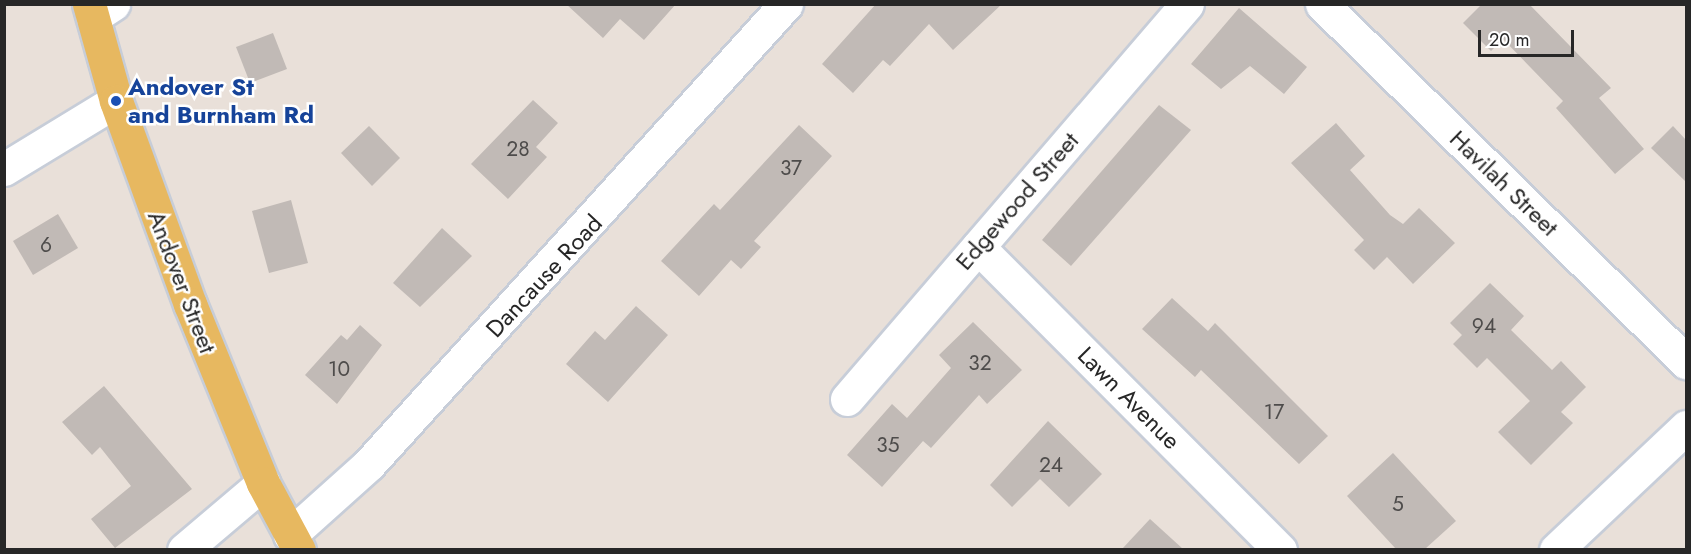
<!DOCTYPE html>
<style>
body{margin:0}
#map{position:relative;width:1691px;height:554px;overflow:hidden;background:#e9e0d9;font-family:Jost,sans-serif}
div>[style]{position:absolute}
.building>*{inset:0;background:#c1bab6}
.roads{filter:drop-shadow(2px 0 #c7cdd8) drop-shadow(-2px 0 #c7cdd8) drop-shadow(0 2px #c7cdd8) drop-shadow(0 -2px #c7cdd8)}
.minor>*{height:33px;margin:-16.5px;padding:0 16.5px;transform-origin:16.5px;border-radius:16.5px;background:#fff}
.major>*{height:33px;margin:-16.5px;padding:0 16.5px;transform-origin:16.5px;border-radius:16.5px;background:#e7b860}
.dots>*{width:16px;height:16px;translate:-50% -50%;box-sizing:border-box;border:3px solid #fff;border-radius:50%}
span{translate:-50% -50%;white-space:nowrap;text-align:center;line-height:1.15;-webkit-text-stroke:5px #fff;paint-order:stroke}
.number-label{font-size:21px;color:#4e4c4b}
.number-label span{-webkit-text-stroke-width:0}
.transit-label{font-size:24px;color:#164399;font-weight:700}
.left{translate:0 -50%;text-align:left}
.street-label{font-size:24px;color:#272727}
.frame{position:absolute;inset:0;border:6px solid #272727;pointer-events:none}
.scale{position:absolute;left:1478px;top:30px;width:96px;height:27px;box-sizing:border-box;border:3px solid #272727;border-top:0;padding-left:8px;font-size:18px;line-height:21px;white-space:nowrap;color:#272727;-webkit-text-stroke:4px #fff;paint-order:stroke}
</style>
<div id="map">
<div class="building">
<i style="clip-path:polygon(566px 4px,676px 4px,644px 40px,620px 19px,603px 38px)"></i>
<i style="clip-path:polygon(876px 4px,1002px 4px,953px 50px,929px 24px,890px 66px,883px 60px,853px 93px,822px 64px)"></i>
<i style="clip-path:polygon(1482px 4px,1529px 4px,1611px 88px,1599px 98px,1644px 149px,1615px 174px,1556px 108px,1563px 101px,1503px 39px,1491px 51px,1463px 23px)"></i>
<i style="clip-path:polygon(1239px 8px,1307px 67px,1284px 94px,1250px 66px,1221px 89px,1191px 64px)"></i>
<i style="clip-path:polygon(273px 33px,287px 69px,250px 83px,236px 47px)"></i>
<i style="clip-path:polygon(533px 100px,558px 123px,536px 147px,547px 157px,508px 199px,471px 164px)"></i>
<i style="clip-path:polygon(1159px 105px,1191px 130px,1071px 266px,1042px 240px)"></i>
<i style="clip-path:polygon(1336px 123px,1365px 156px,1350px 170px,1390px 215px,1403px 224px,1419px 208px,1455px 243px,1413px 284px,1387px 257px,1374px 270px,1354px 250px,1364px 240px,1291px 163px)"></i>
<i style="clip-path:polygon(799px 125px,832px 156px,754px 241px,761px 247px,741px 269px,731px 260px,699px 296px,661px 261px,714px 204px,720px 210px)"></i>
<i style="clip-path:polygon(369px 126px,400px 158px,372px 186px,341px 153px)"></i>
<i style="clip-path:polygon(1673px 126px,1686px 140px,1686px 182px,1651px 148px)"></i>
<i style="clip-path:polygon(291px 200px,308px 263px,269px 273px,252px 211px)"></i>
<i style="clip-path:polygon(58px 214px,78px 248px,33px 275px,13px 241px)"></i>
<i style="clip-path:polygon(442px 228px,472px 256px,420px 307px,393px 283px)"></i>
<i style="clip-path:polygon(1490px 283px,1524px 316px,1511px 330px,1552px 370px,1561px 361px,1586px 387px,1561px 412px,1573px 423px,1531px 465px,1498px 432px,1530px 401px,1487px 358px,1477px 368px,1453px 344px,1462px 335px,1450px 323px)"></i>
<i style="clip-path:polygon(1172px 298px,1208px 331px,1215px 323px,1328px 436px,1299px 464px,1201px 370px,1195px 377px,1142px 329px)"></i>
<i style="clip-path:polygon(636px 306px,668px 335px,608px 402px,566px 364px,595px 331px,605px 340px)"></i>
<i style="clip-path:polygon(973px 322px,1022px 370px,987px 404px,979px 395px,931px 448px,923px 441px,882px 487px,847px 455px,892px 404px,907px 418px,951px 368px,939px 355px)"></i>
<i style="clip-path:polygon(360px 325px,382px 345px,337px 404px,305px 375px,341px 335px,347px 340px)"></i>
<i style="clip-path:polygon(104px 386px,192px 489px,115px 548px,91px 519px,131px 486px,100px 447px,92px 455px,62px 422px)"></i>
<i style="clip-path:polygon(1048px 421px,1102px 474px,1069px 507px,1040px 479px,1012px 507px,990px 485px)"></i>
<i style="clip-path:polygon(1393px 453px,1456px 521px,1425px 549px,1396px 549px,1347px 496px)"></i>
<i style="clip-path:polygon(1150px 519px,1183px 549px,1122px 549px)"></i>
</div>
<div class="roads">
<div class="minor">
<i style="left:1322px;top:4px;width:511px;rotate:44.52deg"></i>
<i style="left:93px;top:17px;width:24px;rotate:-33deg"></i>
<i style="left:4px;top:169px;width:131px;rotate:-31.3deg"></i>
<i style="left:978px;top:247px;width:428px;rotate:45.1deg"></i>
<i style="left:847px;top:399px;width:521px;rotate:-49.28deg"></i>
<i style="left:290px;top:535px;width:106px;rotate:-41.9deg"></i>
<i style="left:369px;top:464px;width:621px;rotate:-47.81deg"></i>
<i style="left:184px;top:550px;width:104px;rotate:-40.3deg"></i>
<i style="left:1556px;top:550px;width:179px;rotate:-43.4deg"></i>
</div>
<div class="major">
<i style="left:89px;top:4px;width:101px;rotate:74.4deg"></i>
<i style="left:116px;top:101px;width:216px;rotate:70deg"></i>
<i style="left:190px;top:304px;width:193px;rotate:67.8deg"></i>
<i style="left:263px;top:483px;width:76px;rotate:61.8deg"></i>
</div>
</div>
<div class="dots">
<i style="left:116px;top:101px;background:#1a4fb4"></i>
</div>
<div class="number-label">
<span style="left:518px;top:149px">28</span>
<span style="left:791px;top:168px">37</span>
<span style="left:46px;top:245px">6</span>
<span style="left:1484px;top:326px">94</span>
<span style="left:980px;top:363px">32</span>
<span style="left:339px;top:369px">10</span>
<span style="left:1274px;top:412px">17</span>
<span style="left:888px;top:445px">35</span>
<span style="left:1051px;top:465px">24</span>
<span style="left:1398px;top:504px">5</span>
</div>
<div class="transit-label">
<span class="left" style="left:128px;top:101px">Andover St<br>and Burnham Rd</span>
</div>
<div class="street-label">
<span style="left:1504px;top:183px;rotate:44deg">Havilah Street</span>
<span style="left:1017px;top:201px;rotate:-49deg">Edgewood Street</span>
<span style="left:544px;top:276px;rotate:-47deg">Dancause Road</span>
<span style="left:182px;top:282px;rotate:69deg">Andover Street</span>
<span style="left:1129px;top:398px;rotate:45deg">Lawn Avenue</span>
</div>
<div class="frame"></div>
<div class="scale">20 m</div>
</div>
